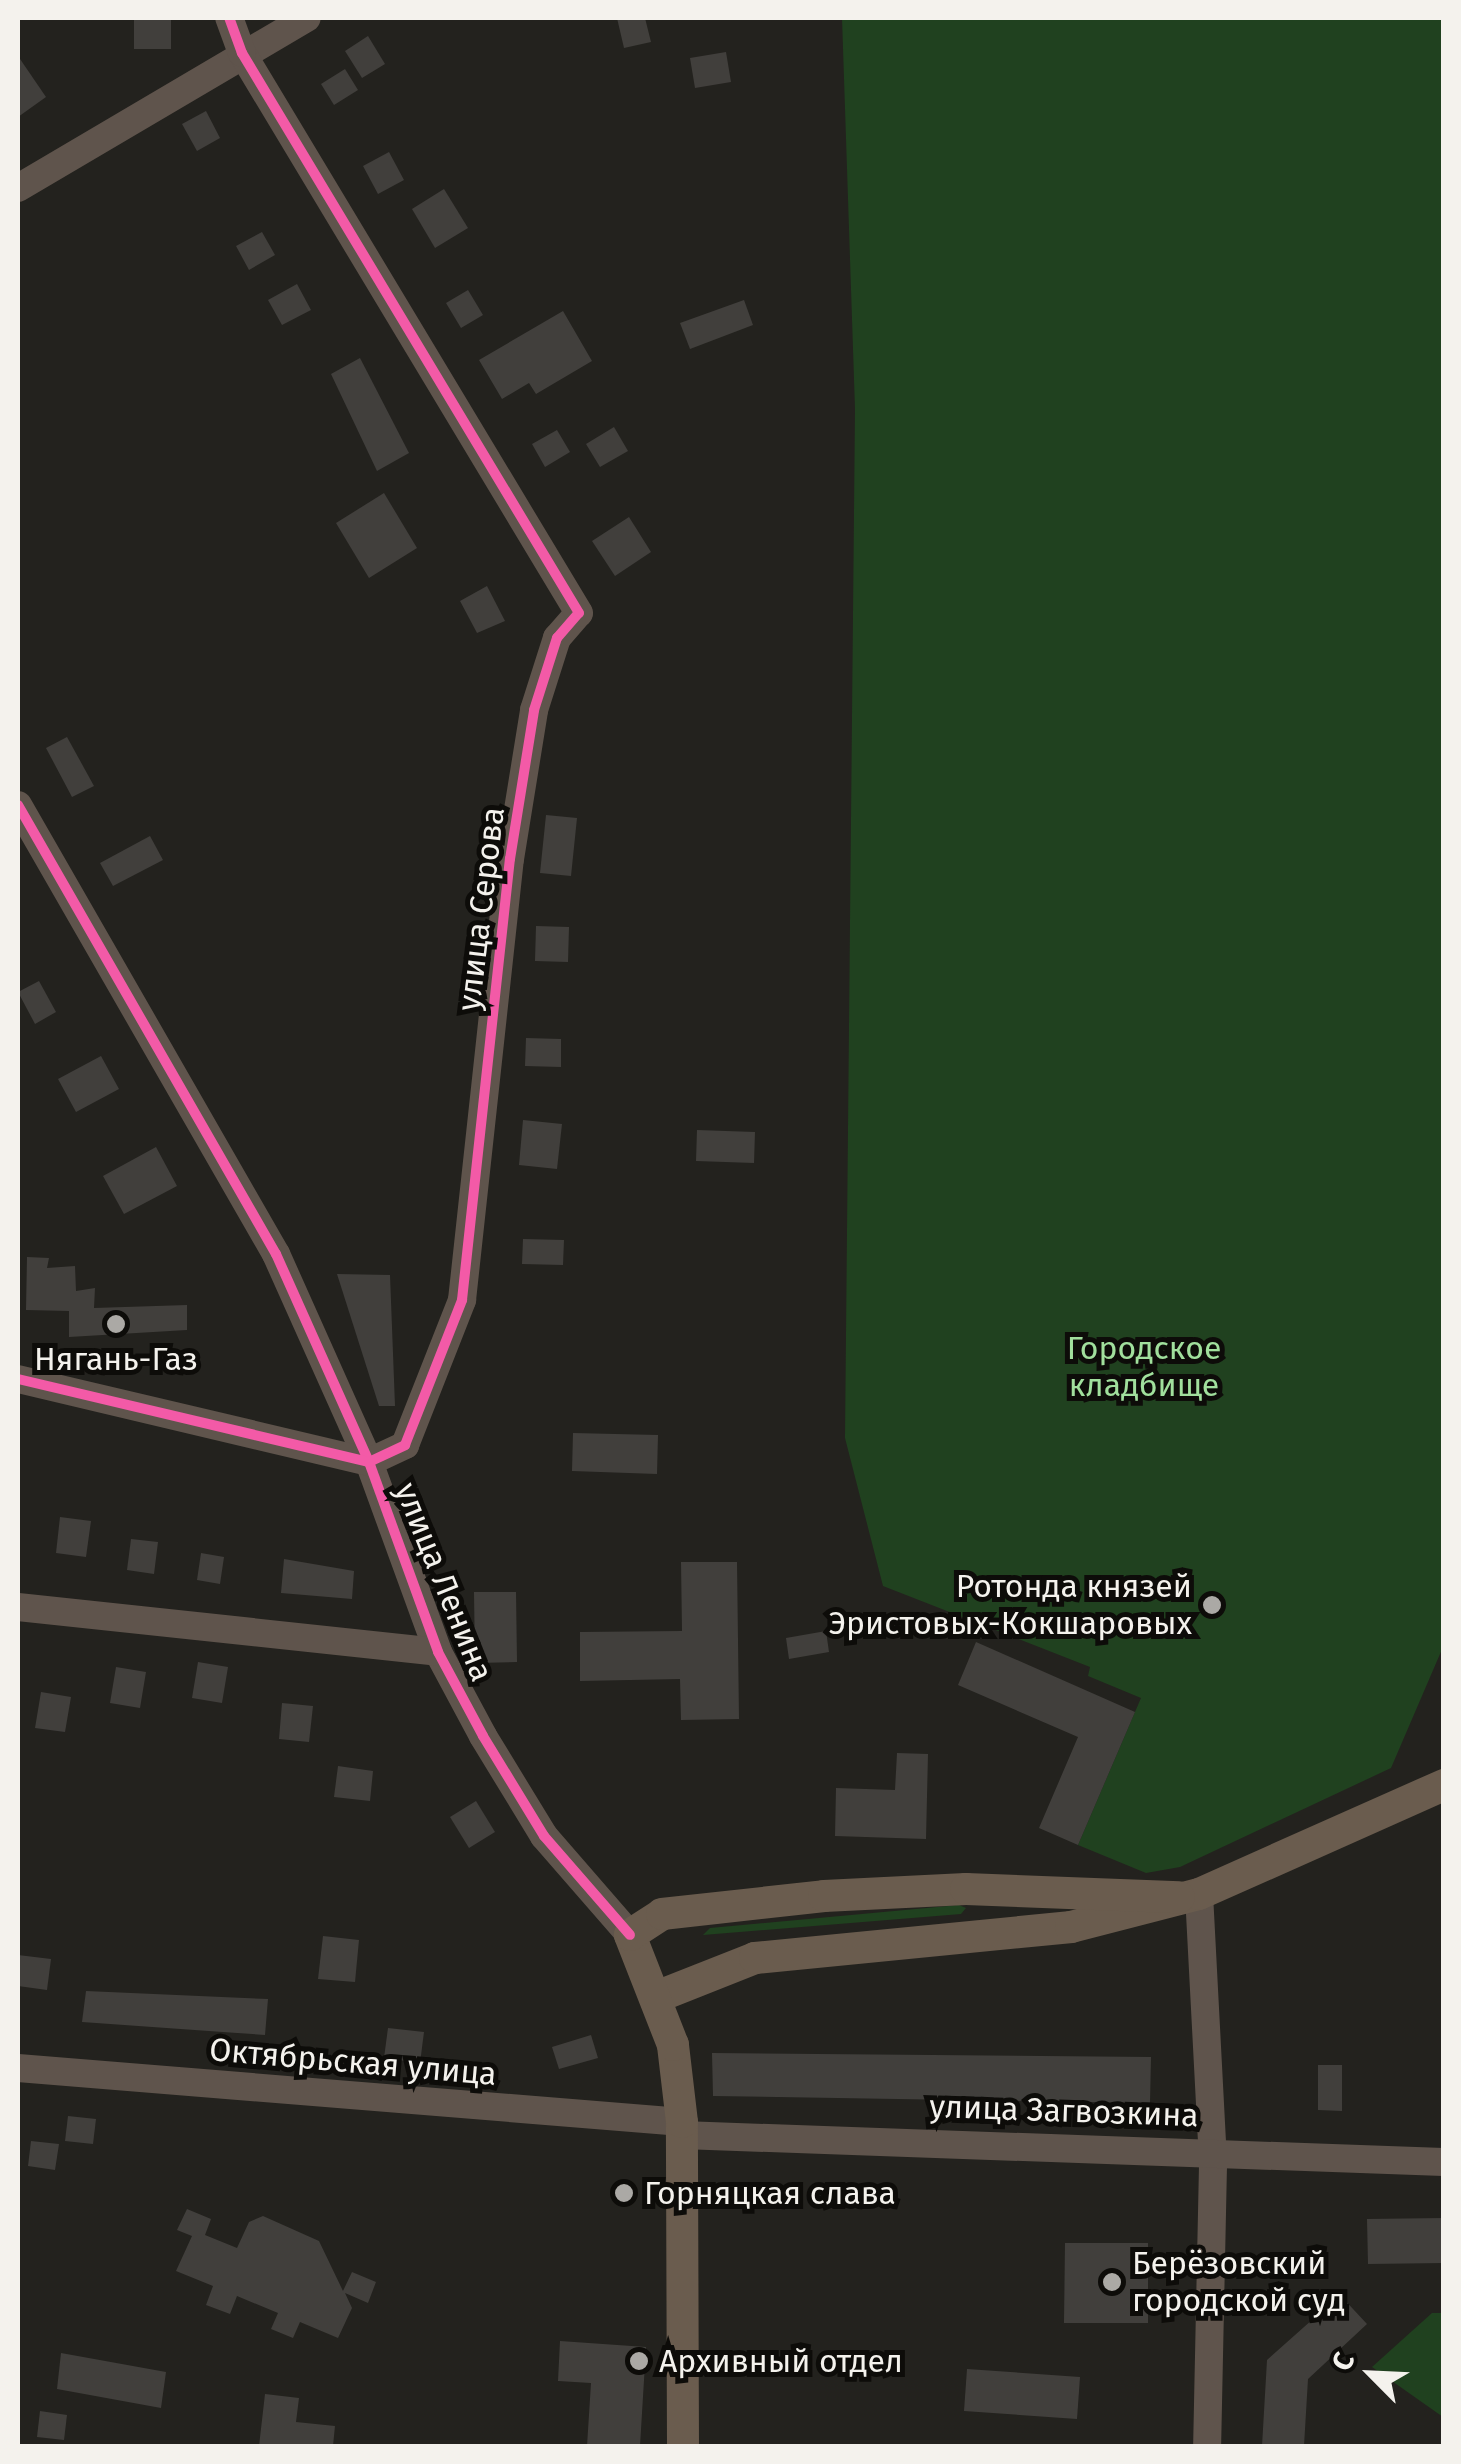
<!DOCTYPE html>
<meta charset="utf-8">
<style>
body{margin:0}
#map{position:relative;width:1461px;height:2464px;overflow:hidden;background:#23221e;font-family:"Fira Sans",sans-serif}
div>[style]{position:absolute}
.green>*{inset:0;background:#20411f}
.building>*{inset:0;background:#413f3c}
.minor>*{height:28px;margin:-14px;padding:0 14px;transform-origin:14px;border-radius:14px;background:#5f544c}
.major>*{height:32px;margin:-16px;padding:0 16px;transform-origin:16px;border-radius:16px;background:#6a5c4e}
.cycleway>*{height:10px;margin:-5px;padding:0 5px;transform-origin:5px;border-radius:5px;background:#f35aa7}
.dots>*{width:28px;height:28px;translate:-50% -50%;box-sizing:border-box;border:5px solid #0d0c09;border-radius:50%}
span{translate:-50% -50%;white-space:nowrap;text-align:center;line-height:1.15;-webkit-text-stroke:10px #0d0c09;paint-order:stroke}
.street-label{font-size:32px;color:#f4f2ed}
.park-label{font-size:32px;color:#a1e09d}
.poi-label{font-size:32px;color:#f4f2ed}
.right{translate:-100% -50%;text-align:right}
.left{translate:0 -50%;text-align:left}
.frame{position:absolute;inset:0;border:20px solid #f4f2ed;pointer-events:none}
.north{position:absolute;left:1321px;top:2324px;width:100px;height:100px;-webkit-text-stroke:8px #0d0c09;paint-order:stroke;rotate:294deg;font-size:28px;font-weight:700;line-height:40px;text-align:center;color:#f4f2ed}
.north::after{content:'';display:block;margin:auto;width:35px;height:45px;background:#f4f2ed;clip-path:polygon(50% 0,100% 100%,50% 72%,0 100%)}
</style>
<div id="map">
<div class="green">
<i style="clip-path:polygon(842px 18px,1443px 18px,1443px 1647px,1391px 1768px,1180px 1867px,1146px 1873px,1078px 1845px,1141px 1698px,1088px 1676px,1090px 1667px,883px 1586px,845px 1438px,855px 409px)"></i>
<i style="clip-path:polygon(959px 1905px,966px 1908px,961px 1914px,703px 1935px,710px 1928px)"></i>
<i style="clip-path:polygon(1432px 2313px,1443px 2313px,1443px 2417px,1372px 2367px)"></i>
</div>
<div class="building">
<i style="clip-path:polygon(134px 18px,171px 18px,171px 49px,134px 49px)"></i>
<i style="clip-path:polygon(617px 18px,645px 18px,651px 42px,624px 48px)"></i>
<i style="clip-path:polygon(368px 36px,385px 64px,362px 78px,345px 51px)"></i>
<i style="clip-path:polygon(726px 52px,731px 82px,695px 88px,690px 58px)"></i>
<i style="clip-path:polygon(18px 56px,46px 97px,18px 117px)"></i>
<i style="clip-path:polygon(345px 69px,358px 90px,334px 105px,321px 84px)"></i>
<i style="clip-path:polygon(206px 111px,220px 138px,197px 151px,182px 124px)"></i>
<i style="clip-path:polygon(389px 152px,404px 180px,378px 194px,363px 166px)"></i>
<i style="clip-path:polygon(444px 189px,468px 228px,435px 248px,412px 209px)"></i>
<i style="clip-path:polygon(262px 232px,275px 255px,249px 270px,236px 246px)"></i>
<i style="clip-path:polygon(297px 284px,311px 310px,282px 325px,268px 300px)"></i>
<i style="clip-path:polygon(468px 290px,483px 315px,461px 328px,446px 303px)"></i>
<i style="clip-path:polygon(744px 300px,753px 325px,690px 349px,680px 323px)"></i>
<i style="clip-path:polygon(563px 311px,592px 361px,536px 394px,529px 383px,502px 399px,479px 360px)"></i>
<i style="clip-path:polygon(360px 358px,409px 453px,377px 471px,331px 374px)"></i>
<i style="clip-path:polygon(614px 427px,628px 451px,600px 467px,586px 444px)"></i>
<i style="clip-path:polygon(557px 430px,570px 452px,545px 467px,532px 444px)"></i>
<i style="clip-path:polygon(384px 493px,417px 548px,369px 578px,336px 523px)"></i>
<i style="clip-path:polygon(629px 517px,651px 552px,615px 576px,592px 541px)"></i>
<i style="clip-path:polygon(487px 586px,505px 621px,477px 633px,460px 601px)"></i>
<i style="clip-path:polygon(67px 737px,94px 786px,72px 797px,46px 748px)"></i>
<i style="clip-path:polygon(546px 815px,577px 818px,571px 876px,540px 873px)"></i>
<i style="clip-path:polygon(150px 836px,163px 860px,113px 886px,100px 863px)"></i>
<i style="clip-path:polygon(536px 926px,569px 927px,568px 962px,535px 961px)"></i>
<i style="clip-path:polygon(39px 981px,56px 1012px,35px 1024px,18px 992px)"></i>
<i style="clip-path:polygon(526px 1038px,561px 1039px,561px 1067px,525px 1066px)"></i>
<i style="clip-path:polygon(101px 1056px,119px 1089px,76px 1112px,58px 1079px)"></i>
<i style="clip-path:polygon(523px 1120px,562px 1124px,557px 1169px,519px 1165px)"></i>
<i style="clip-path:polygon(697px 1130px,755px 1132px,754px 1163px,696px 1161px)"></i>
<i style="clip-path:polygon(156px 1147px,177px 1186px,124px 1214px,103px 1176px)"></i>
<i style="clip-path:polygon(523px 1239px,564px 1240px,563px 1265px,522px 1264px)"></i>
<i style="clip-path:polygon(27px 1257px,49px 1258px,47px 1268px,75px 1266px,76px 1291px,95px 1288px,94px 1308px,187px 1305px,187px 1330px,69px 1337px,69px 1311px,26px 1310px)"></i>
<i style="clip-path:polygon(337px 1274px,390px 1275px,395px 1406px,379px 1406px)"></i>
<i style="clip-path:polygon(573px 1433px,658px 1435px,657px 1474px,572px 1471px)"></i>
<i style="clip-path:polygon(60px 1517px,91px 1521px,86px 1557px,56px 1553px)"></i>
<i style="clip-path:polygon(131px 1539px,158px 1542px,154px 1574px,127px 1570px)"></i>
<i style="clip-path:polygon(201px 1553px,224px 1557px,220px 1584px,197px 1580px)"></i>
<i style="clip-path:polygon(284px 1559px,354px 1571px,352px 1599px,281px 1593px)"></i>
<i style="clip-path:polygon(681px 1562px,737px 1562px,739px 1719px,681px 1720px,680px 1679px,580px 1681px,580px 1632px,682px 1631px)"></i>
<i style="clip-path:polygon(474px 1592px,516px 1592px,517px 1662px,475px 1663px)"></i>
<i style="clip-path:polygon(826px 1631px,829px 1652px,789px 1659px,786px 1638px)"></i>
<i style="clip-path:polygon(976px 1642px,1135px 1712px,1078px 1845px,1039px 1828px,1078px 1737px,958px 1685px)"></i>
<i style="clip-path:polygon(198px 1662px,228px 1667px,222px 1703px,192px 1698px)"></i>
<i style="clip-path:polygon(116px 1667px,146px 1672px,140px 1708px,110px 1703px)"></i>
<i style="clip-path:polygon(41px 1692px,71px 1697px,65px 1732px,35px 1728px)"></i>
<i style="clip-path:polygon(282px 1703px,313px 1706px,309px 1742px,279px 1739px)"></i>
<i style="clip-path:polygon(897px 1753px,928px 1754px,926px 1839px,835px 1836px,836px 1788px,895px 1790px)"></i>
<i style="clip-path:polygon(338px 1766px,373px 1771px,370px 1801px,334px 1797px)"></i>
<i style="clip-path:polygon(476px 1801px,495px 1832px,469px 1848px,450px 1817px)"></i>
<i style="clip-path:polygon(323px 1936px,359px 1940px,355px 1982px,318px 1979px)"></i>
<i style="clip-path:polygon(18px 1955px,51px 1959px,47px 1990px,18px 1986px)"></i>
<i style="clip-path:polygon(86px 1991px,268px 1999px,265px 2035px,82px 2022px)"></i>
<i style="clip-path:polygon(388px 2028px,424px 2032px,420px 2063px,384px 2058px)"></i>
<i style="clip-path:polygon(591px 2035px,598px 2058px,559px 2069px,552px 2047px)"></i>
<i style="clip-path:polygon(712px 2053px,1151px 2057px,1150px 2103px,713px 2096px)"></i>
<i style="clip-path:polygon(1318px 2065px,1342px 2065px,1342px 2111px,1318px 2110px)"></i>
<i style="clip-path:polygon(68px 2116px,96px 2119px,93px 2144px,65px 2141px)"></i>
<i style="clip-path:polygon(31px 2141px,59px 2144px,55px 2170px,28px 2166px)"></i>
<i style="clip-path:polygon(187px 2209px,211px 2219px,205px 2235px,237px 2248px,249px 2222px,263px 2216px,319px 2241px,343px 2291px,352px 2272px,376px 2282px,368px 2303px,345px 2293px,352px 2308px,338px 2338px,300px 2322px,293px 2338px,271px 2329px,278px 2313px,237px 2296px,230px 2314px,206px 2305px,213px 2286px,176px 2271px,192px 2236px,177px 2230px)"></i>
<i style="clip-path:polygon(1444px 2218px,1444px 2263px,1368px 2264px,1367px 2219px)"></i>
<i style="clip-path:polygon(1065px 2243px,1148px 2243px,1148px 2323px,1064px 2323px)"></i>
<i style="clip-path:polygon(1340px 2295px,1367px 2324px,1308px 2379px,1304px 2446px,1262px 2446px,1267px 2360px)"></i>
<i style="clip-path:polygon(560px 2341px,646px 2347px,640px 2446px,587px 2446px,591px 2383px,558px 2381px)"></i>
<i style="clip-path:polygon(61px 2353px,166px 2372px,161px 2408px,57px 2389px)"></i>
<i style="clip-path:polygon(967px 2369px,1080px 2377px,1077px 2419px,964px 2411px)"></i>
<i style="clip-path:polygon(265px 2394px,299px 2398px,296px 2422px,335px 2426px,333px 2446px,259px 2446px)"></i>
<i style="clip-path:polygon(40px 2411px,67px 2415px,64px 2440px,37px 2437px)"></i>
</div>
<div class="minor">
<i style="left:18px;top:188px;width:335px;rotate:-30.5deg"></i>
<i style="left:18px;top:805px;width:518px;rotate:60.12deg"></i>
<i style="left:276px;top:1254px;width:228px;rotate:65.9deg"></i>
<i style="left:369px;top:1462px;width:202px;rotate:70deg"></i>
<i style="left:438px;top:1652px;width:95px;rotate:61.8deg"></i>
<i style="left:483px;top:1736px;width:117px;rotate:58.6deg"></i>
<i style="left:544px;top:1836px;width:131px;rotate:49deg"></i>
<i style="left:18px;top:1379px;width:361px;rotate:13.3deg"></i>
<i style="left:369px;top:1462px;width:40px;rotate:-25deg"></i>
<i style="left:405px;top:1445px;width:156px;rotate:-68.5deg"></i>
<i style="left:462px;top:1300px;width:444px;rotate:-83.8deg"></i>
<i style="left:510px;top:859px;width:151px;rotate:-80.8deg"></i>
<i style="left:534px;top:710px;width:76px;rotate:-72.3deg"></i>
<i style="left:557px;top:638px;width:33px;rotate:-49deg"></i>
<i style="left:579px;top:613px;width:654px;rotate:-121.04deg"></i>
<i style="left:242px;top:53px;width:37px;rotate:-110deg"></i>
<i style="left:18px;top:1607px;width:422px;rotate:6.1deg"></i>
<i style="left:1199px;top:1894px;width:271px;rotate:87deg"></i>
<i style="left:1213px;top:2165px;width:281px;rotate:91.2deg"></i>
<i style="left:18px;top:2068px;width:666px;rotate:4.65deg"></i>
<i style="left:682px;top:2135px;width:762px;rotate:2.03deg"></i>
</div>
<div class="major">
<i style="left:659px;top:1996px;width:103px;rotate:-21.6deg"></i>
<i style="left:755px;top:1958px;width:318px;rotate:-5.6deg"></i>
<i style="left:1071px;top:1927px;width:132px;rotate:-14.5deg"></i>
<i style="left:1199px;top:1894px;width:268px;rotate:-24deg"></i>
<i style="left:683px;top:2446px;width:324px;rotate:-90.2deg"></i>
<i style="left:682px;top:2122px;width:78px;rotate:-96.7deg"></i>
<i style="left:673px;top:2045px;width:118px;rotate:-111.4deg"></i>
<i style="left:630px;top:1935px;width:38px;rotate:-33deg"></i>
<i style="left:662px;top:1914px;width:163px;rotate:-6.3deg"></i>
<i style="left:824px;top:1896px;width:142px;rotate:-2.8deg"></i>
<i style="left:966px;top:1889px;width:213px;rotate:2.2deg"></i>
</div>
<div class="cycleway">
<i style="left:18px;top:805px;width:518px;rotate:60.12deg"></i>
<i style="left:276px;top:1254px;width:228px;rotate:65.9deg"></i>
<i style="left:369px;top:1462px;width:202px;rotate:70deg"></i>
<i style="left:438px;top:1652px;width:95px;rotate:61.8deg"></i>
<i style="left:483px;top:1736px;width:117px;rotate:58.6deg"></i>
<i style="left:544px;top:1836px;width:131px;rotate:49deg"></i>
<i style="left:18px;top:1379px;width:361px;rotate:13.3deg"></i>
<i style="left:369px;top:1462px;width:40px;rotate:-25deg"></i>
<i style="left:405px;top:1445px;width:156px;rotate:-68.5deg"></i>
<i style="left:462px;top:1300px;width:444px;rotate:-83.8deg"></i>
<i style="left:510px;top:859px;width:151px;rotate:-80.8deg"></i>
<i style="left:534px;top:710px;width:76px;rotate:-72.3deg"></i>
<i style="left:557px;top:638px;width:33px;rotate:-49deg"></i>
<i style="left:579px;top:613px;width:654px;rotate:-121.04deg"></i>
<i style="left:242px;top:53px;width:37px;rotate:-110deg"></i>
</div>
<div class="dots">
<i style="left:116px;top:1324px;background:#aba9a5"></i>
<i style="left:1212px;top:1605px;background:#aba9a5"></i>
<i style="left:624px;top:2193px;background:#aba9a5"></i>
<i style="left:1112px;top:2282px;background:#aba9a5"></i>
<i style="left:639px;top:2361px;background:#aba9a5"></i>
</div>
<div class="street-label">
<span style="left:481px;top:909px;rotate:-83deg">улица Серова</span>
<span style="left:444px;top:1582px;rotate:68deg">улица Ленина</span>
<span style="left:353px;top:2062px;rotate:5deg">Октябрьская улица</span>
<span style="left:1064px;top:2111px;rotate:2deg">улица Загвозкина</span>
</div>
<div class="park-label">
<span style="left:1144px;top:1367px">Городское<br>кладбище</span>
</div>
<div class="poi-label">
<span style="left:116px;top:1359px">Нягань-Газ</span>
<span class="right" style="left:1192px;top:1605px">Ротонда князей<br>Эристовых-Кокшаровых</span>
<span class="left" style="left:644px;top:2193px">Горняцкая слава</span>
<span class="left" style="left:1132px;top:2282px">Берёзовский<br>городской суд</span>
<span class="left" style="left:659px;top:2361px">Архивный отдел</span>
</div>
<div class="frame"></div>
<div class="north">С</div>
</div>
